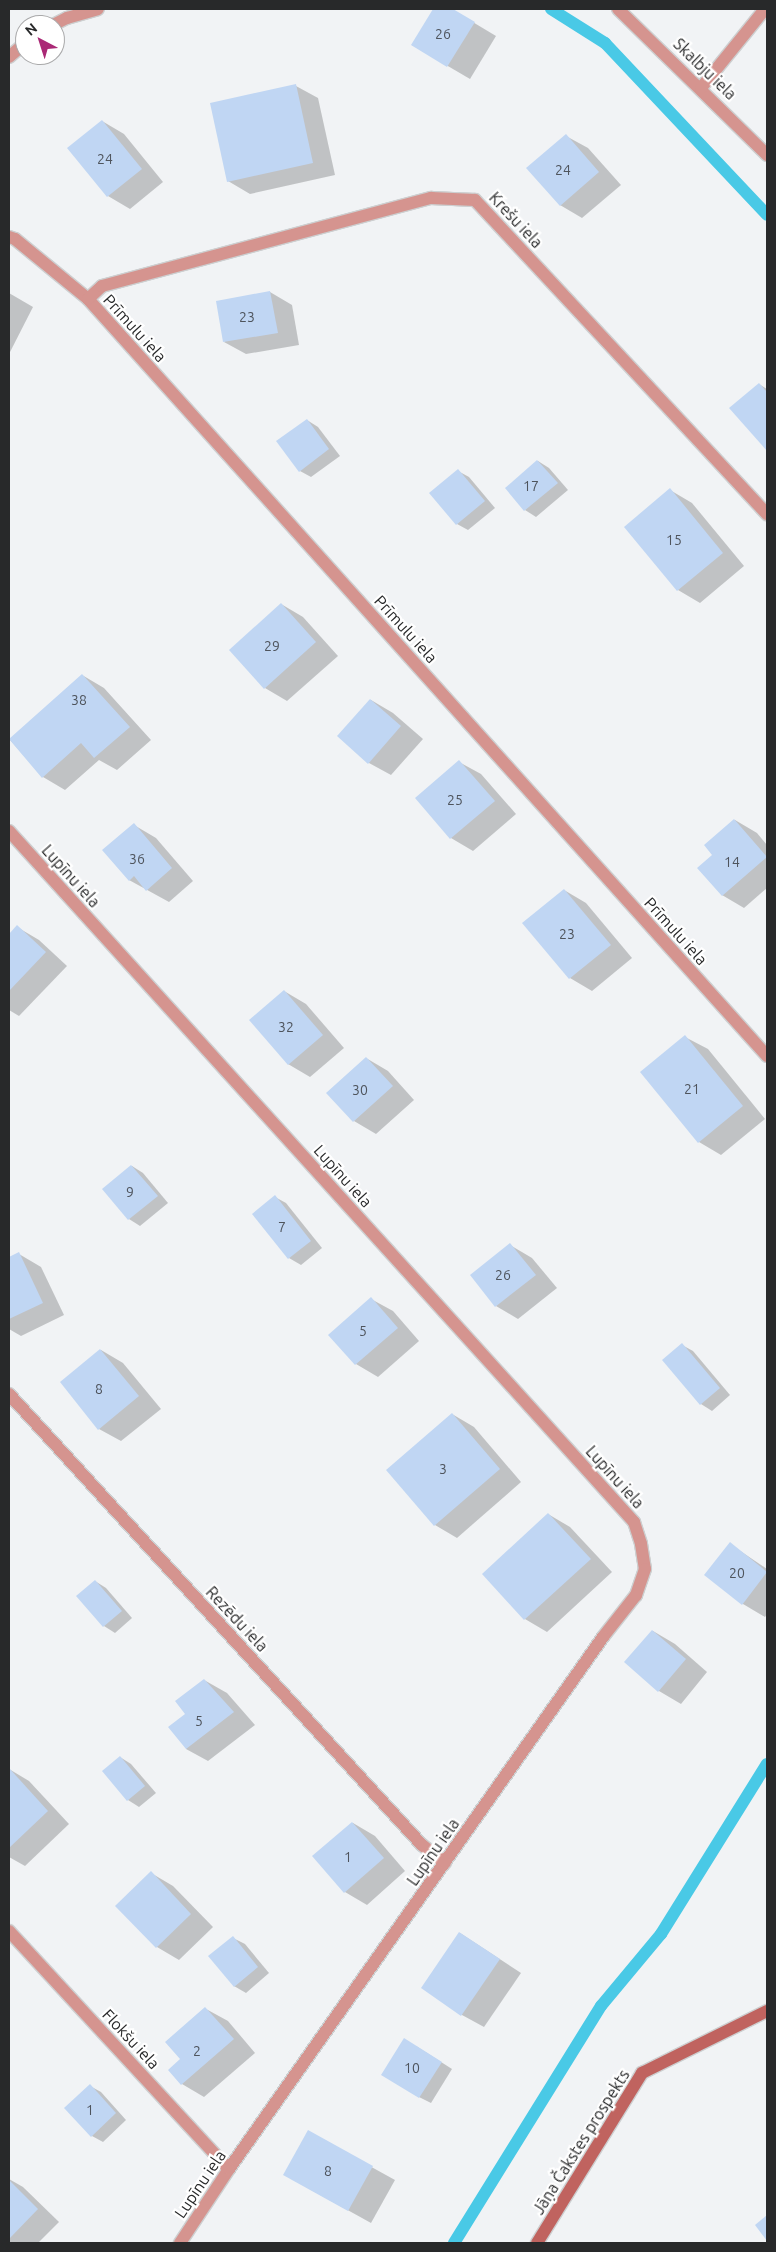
<!DOCTYPE html>
<meta charset="utf-8">
<style>
body{margin:0}
#map{position:relative;width:776px;height:2252px;overflow:hidden;background:#f1f3f5;font-family:Ubuntu,sans-serif}
div>[style]{position:absolute}
.shadow>*{inset:0;background:#0003}
.stream>*{height:12px;margin:-6px;padding:0 6px;transform-origin:6px;border-radius:6px;background:#49c9e6}
.building>*{inset:0;background:#c0d6f3}
.roads{filter:drop-shadow(1px 0 #cdcfd0) drop-shadow(-1px 0 #cdcfd0) drop-shadow(0 1px #cdcfd0) drop-shadow(0 -1px #cdcfd0)}
.street>*{height:12px;margin:-6px;padding:0 6px;transform-origin:6px;border-radius:6px;background:#d5948f}
.secondary>*{height:12px;margin:-6px;padding:0 6px;transform-origin:6px;border-radius:6px;background:#c0635f}
span{translate:-50% -50%;white-space:nowrap;text-align:center;line-height:1.15;-webkit-text-stroke:4.5px #fff;paint-order:stroke}
.number-label{font-size:14px;color:#4e545c}
.number-label span{-webkit-text-stroke-width:0}
.street-label{font-size:16px;color:#28292a}
.frame{position:absolute;inset:0;border:10px solid #28292a;pointer-events:none}
.north{position:absolute;left:15px;top:15px;width:50px;height:50px;box-sizing:border-box;background:#fff;border:1px solid #a9a9aa;border-radius:50%;rotate:320deg;font-size:14px;font-weight:700;line-height:20px;text-align:center;color:#28292a}
.north::after{content:'';display:block;margin:auto;width:18px;height:22px;background:#aa2976;clip-path:polygon(50% 0,100% 100%,50% 72%,0 100%)}
</style>
<div id="map">
<div class="shadow">
<i style="clip-path:polygon(434px 9px,451px 9px,496px 36px,470px 79px,412px 45px)"></i>
<i style="clip-path:polygon(296px 86px,318px 98px,335px 175px,250px 194px,228px 181px)"></i>
<i style="clip-path:polygon(102px 121px,124px 134px,163px 182px,130px 209px,108px 196px,69px 148px)"></i>
<i style="clip-path:polygon(566px 136px,588px 148px,621px 185px,582px 218px,560px 205px)"></i>
<i style="clip-path:polygon(270px 292px,292px 305px,299px 345px,246px 354px,224px 342px)"></i>
<i style="clip-path:polygon(9px 293px,33px 307px,9px 354px)"></i>
<i style="clip-path:polygon(759px 384px,767px 389px,767px 449px,731px 408px)"></i>
<i style="clip-path:polygon(307px 420px,318px 427px,340px 456px,311px 477px,300px 471px)"></i>
<i style="clip-path:polygon(538px 461px,549px 468px,568px 490px,536px 517px,525px 510px)"></i>
<i style="clip-path:polygon(458px 471px,469px 477px,495px 508px,468px 530px,457px 524px)"></i>
<i style="clip-path:polygon(670px 490px,692px 503px,744px 566px,700px 603px,678px 590px)"></i>
<i style="clip-path:polygon(281px 604px,303px 617px,338px 656px,287px 701px,265px 688px)"></i>
<i style="clip-path:polygon(82px 675px,104px 688px,151px 740px,117px 770px,99px 760px,65px 790px,43px 777px,10px 740px)"></i>
<i style="clip-path:polygon(371px 700px,393px 713px,423px 739px,391px 775px,369px 763px)"></i>
<i style="clip-path:polygon(459px 762px,481px 774px,516px 814px,473px 851px,451px 838px,417px 798px)"></i>
<i style="clip-path:polygon(735px 820px,757px 833px,767px 845px,767px 888px,744px 908px,722px 895px,714px 856px)"></i>
<i style="clip-path:polygon(134px 825px,156px 838px,193px 881px,169px 902px,129px 880px)"></i>
<i style="clip-path:polygon(564px 890px,586px 903px,632px 958px,592px 991px,570px 978px)"></i>
<i style="clip-path:polygon(17px 927px,39px 940px,67px 966px,19px 1016px,9px 1010px,9px 936px)"></i>
<i style="clip-path:polygon(284px 991px,306px 1004px,344px 1048px,310px 1077px,288px 1064px)"></i>
<i style="clip-path:polygon(685px 1037px,708px 1049px,765px 1119px,721px 1155px,699px 1142px,642px 1072px)"></i>
<i style="clip-path:polygon(366px 1058px,388px 1071px,414px 1100px,376px 1134px,354px 1121px,328px 1093px)"></i>
<i style="clip-path:polygon(132px 1166px,143px 1173px,168px 1203px,140px 1226px,129px 1219px,104px 1189px)"></i>
<i style="clip-path:polygon(275px 1197px,286px 1203px,322px 1248px,301px 1265px,289px 1258px,253px 1214px)"></i>
<i style="clip-path:polygon(510px 1245px,532px 1258px,557px 1288px,518px 1319px,496px 1306px)"></i>
<i style="clip-path:polygon(19px 1254px,41px 1267px,64px 1315px,21px 1336px,9px 1329px,9px 1259px)"></i>
<i style="clip-path:polygon(371px 1299px,393px 1311px,419px 1341px,378px 1377px,356px 1364px,330px 1335px)"></i>
<i style="clip-path:polygon(682px 1345px,693px 1351px,730px 1395px,712px 1411px,701px 1404px)"></i>
<i style="clip-path:polygon(101px 1350px,123px 1363px,161px 1409px,121px 1441px,99px 1429px)"></i>
<i style="clip-path:polygon(452px 1414px,474px 1427px,521px 1482px,457px 1538px,435px 1525px)"></i>
<i style="clip-path:polygon(548px 1514px,570px 1527px,612px 1572px,547px 1632px,525px 1619px,484px 1574px)"></i>
<i style="clip-path:polygon(730px 1544px,767px 1569px,767px 1614px,765px 1617px,743px 1604px,706px 1575px)"></i>
<i style="clip-path:polygon(95px 1581px,106px 1588px,132px 1618px,115px 1633px,104px 1626px)"></i>
<i style="clip-path:polygon(653px 1631px,675px 1644px,707px 1672px,681px 1704px,659px 1691px,626px 1662px)"></i>
<i style="clip-path:polygon(204px 1680px,227px 1693px,255px 1725px,208px 1761px,186px 1749px,187px 1714px)"></i>
<i style="clip-path:polygon(120px 1757px,131px 1764px,156px 1793px,139px 1807px,128px 1800px,104px 1771px)"></i>
<i style="clip-path:polygon(9px 1769px,29px 1781px,69px 1824px,25px 1866px,9px 1857px)"></i>
<i style="clip-path:polygon(353px 1823px,375px 1836px,405px 1871px,367px 1905px,345px 1892px)"></i>
<i style="clip-path:polygon(151px 1873px,173px 1886px,213px 1927px,179px 1960px,157px 1947px)"></i>
<i style="clip-path:polygon(460px 1933px,521px 1973px,484px 2027px,462px 2015px)"></i>
<i style="clip-path:polygon(233px 1938px,245px 1944px,269px 1973px,246px 1993px,234px 1986px)"></i>
<i style="clip-path:polygon(206px 2009px,228px 2021px,255px 2053px,204px 2097px,182px 2084px,182px 2059px)"></i>
<i style="clip-path:polygon(416px 2046px,452px 2069px,431px 2103px,419px 2097px)"></i>
<i style="clip-path:polygon(90px 2086px,101px 2092px,126px 2120px,103px 2142px,92px 2136px)"></i>
<i style="clip-path:polygon(308px 2132px,395px 2180px,371px 2223px,306px 2187px)"></i>
<i style="clip-path:polygon(9px 2179px,23px 2187px,59px 2222px,38px 2243px,9px 2243px)"></i>
</div>
<div class="stream">
<i style="left:551px;top:9px;width:64px;rotate:32.2deg"></i>
<i style="left:605px;top:43px;width:236px;rotate:46.7deg"></i>
<i style="left:454px;top:2243px;width:279px;rotate:-58.2deg"></i>
<i style="left:601px;top:2006px;width:94px;rotate:-50.2deg"></i>
<i style="left:661px;top:1934px;width:200px;rotate:-58.1deg"></i>
</div>
<div class="building">
<i style="clip-path:polygon(433px 9px,453px 9px,475px 22px,447px 67px,411px 45px)"></i>
<i style="clip-path:polygon(296px 84px,313px 163px,227px 182px,210px 103px)"></i>
<i style="clip-path:polygon(102px 120px,142px 169px,107px 197px,67px 148px)"></i>
<i style="clip-path:polygon(566px 134px,599px 172px,560px 206px,526px 168px)"></i>
<i style="clip-path:polygon(270px 291px,278px 333px,223px 342px,216px 301px)"></i>
<i style="clip-path:polygon(759px 383px,767px 392px,767px 451px,729px 408px)"></i>
<i style="clip-path:polygon(307px 419px,329px 449px,299px 472px,276px 441px)"></i>
<i style="clip-path:polygon(537px 460px,558px 483px,524px 511px,505px 488px)"></i>
<i style="clip-path:polygon(458px 469px,485px 501px,456px 525px,429px 493px)"></i>
<i style="clip-path:polygon(670px 488px,723px 553px,677px 591px,624px 527px)"></i>
<i style="clip-path:polygon(281px 603px,316px 642px,264px 689px,229px 650px)"></i>
<i style="clip-path:polygon(82px 674px,130px 727px,94px 758px,81px 743px,42px 778px,9px 739px)"></i>
<i style="clip-path:polygon(370px 699px,401px 726px,368px 764px,337px 736px)"></i>
<i style="clip-path:polygon(459px 760px,495px 801px,450px 839px,415px 798px)"></i>
<i style="clip-path:polygon(734px 819px,767px 857px,722px 896px,697px 868px,712px 855px,704px 845px)"></i>
<i style="clip-path:polygon(134px 823px,172px 868px,146px 891px,134px 876px,129px 881px,102px 850px)"></i>
<i style="clip-path:polygon(564px 889px,611px 945px,569px 979px,522px 923px)"></i>
<i style="clip-path:polygon(17px 925px,46px 952px,9px 991px,9px 934px)"></i>
<i style="clip-path:polygon(284px 990px,323px 1035px,288px 1065px,249px 1020px)"></i>
<i style="clip-path:polygon(685px 1035px,743px 1106px,698px 1143px,640px 1072px)"></i>
<i style="clip-path:polygon(366px 1057px,393px 1086px,353px 1122px,326px 1093px)"></i>
<i style="clip-path:polygon(131px 1165px,158px 1196px,128px 1220px,102px 1189px)"></i>
<i style="clip-path:polygon(275px 1195px,311px 1241px,288px 1259px,252px 1214px)"></i>
<i style="clip-path:polygon(510px 1243px,536px 1275px,495px 1307px,470px 1275px)"></i>
<i style="clip-path:polygon(19px 1252px,43px 1303px,9px 1319px,9px 1257px)"></i>
<i style="clip-path:polygon(371px 1297px,398px 1328px,355px 1365px,328px 1335px)"></i>
<i style="clip-path:polygon(682px 1343px,720px 1388px,700px 1405px,662px 1360px)"></i>
<i style="clip-path:polygon(100px 1349px,139px 1396px,98px 1430px,60px 1382px)"></i>
<i style="clip-path:polygon(452px 1413px,500px 1469px,434px 1526px,386px 1470px)"></i>
<i style="clip-path:polygon(548px 1513px,591px 1559px,524px 1620px,482px 1574px)"></i>
<i style="clip-path:polygon(730px 1542px,767px 1572px,742px 1605px,704px 1575px)"></i>
<i style="clip-path:polygon(95px 1580px,122px 1611px,103px 1627px,76px 1596px)"></i>
<i style="clip-path:polygon(652px 1630px,686px 1659px,658px 1692px,624px 1662px)"></i>
<i style="clip-path:polygon(204px 1679px,234px 1712px,186px 1749px,168px 1727px,185px 1714px,175px 1701px)"></i>
<i style="clip-path:polygon(120px 1756px,145px 1786px,127px 1801px,102px 1771px)"></i>
<i style="clip-path:polygon(9px 1768px,48px 1811px,9px 1848px)"></i>
<i style="clip-path:polygon(352px 1822px,384px 1858px,344px 1893px,312px 1856px)"></i>
<i style="clip-path:polygon(151px 1871px,191px 1914px,156px 1948px,115px 1906px)"></i>
<i style="clip-path:polygon(459px 1932px,500px 1959px,461px 2016px,421px 1988px)"></i>
<i style="clip-path:polygon(233px 1936px,258px 1967px,234px 1987px,208px 1956px)"></i>
<i style="clip-path:polygon(205px 2007px,234px 2039px,181px 2085px,168px 2070px,180px 2059px,165px 2042px)"></i>
<i style="clip-path:polygon(404px 2038px,442px 2062px,419px 2098px,381px 2075px)"></i>
<i style="clip-path:polygon(90px 2084px,116px 2113px,91px 2137px,64px 2108px)"></i>
<i style="clip-path:polygon(308px 2130px,373px 2166px,348px 2211px,283px 2175px)"></i>
<i style="clip-path:polygon(9px 2180px,38px 2209px,9px 2239px)"></i>
<i style="clip-path:polygon(767px 2215px,767px 2241px,755px 2225px)"></i>
</div>
<div class="roads">
<div class="street">
<i style="left:618px;top:9px;width:209px;rotate:44.4deg"></i>
<i style="left:53px;top:25px;width:16px;rotate:-27deg"></i>
<i style="left:67px;top:18px;width:32px;rotate:-16deg"></i>
<i style="left:9px;top:57px;width:21px;rotate:-41deg"></i>
<i style="left:701px;top:88px;width:102px;rotate:-51deg"></i>
<i style="left:9px;top:237px;width:6px;rotate:18deg"></i>
<i style="left:15px;top:239px;width:94px;rotate:39.4deg"></i>
<i style="left:88px;top:299px;width:1017px;rotate:48.11deg"></i>
<i style="left:88px;top:299px;width:19px;rotate:-43deg"></i>
<i style="left:102px;top:286px;width:341px;rotate:-15deg"></i>
<i style="left:431px;top:198px;width:44px;rotate:2.6deg"></i>
<i style="left:475px;top:200px;width:429px;rotate:47.1deg"></i>
<i style="left:9px;top:831px;width:932px;rotate:47.87deg"></i>
<i style="left:634px;top:1522px;width:23px;rotate:72deg"></i>
<i style="left:641px;top:1544px;width:25px;rotate:81deg"></i>
<i style="left:645px;top:1569px;width:28px;rotate:109deg"></i>
<i style="left:636px;top:1595px;width:53px;rotate:128.2deg"></i>
<i style="left:603px;top:1637px;width:650px;rotate:125.11deg"></i>
<i style="left:229px;top:2169px;width:89px;rotate:123.5deg"></i>
<i style="left:9px;top:1394px;width:612px;rotate:47.52deg"></i>
<i style="left:422px;top:1845px;width:29px;rotate:38deg"></i>
<i style="left:9px;top:1931px;width:324px;rotate:47.3deg"></i>
</div>
<div class="secondary">
<i style="left:537px;top:2243px;width:200px;rotate:-58.3deg"></i>
<i style="left:642px;top:2073px;width:140px;rotate:-26.4deg"></i>
</div>
</div>
<div class="number-label">
<span style="left:443px;top:34px">26</span>
<span style="left:105px;top:159px">24</span>
<span style="left:563px;top:170px">24</span>
<span style="left:247px;top:317px">23</span>
<span style="left:531px;top:486px">17</span>
<span style="left:674px;top:540px">15</span>
<span style="left:272px;top:646px">29</span>
<span style="left:79px;top:700px">38</span>
<span style="left:455px;top:800px">25</span>
<span style="left:137px;top:859px">36</span>
<span style="left:732px;top:862px">14</span>
<span style="left:567px;top:934px">23</span>
<span style="left:286px;top:1027px">32</span>
<span style="left:692px;top:1089px">21</span>
<span style="left:360px;top:1090px">30</span>
<span style="left:130px;top:1192px">9</span>
<span style="left:282px;top:1227px">7</span>
<span style="left:503px;top:1275px">26</span>
<span style="left:363px;top:1331px">5</span>
<span style="left:99px;top:1389px">8</span>
<span style="left:443px;top:1469px">3</span>
<span style="left:737px;top:1573px">20</span>
<span style="left:199px;top:1721px">5</span>
<span style="left:348px;top:1857px">1</span>
<span style="left:197px;top:2051px">2</span>
<span style="left:412px;top:2068px">10</span>
<span style="left:90px;top:2110px">1</span>
<span style="left:328px;top:2171px">8</span>
</div>
<div class="street-label">
<span style="left:705px;top:69px;rotate:44deg">Skalbju iela</span>
<span style="left:516px;top:220px;rotate:47deg">Krešu iela</span>
<span style="left:135px;top:328px;rotate:48deg">Prīmulu iela</span>
<span style="left:406px;top:629px;rotate:48deg">Prīmulu iela</span>
<span style="left:71px;top:876px;rotate:48deg">Lupīnu iela</span>
<span style="left:676px;top:931px;rotate:48deg">Prīmulu iela</span>
<span style="left:343px;top:1176px;rotate:48deg">Lupīnu iela</span>
<span style="left:615px;top:1477px;rotate:48deg">Lupīnu iela</span>
<span style="left:237px;top:1619px;rotate:47deg">Rezēdu iela</span>
<span style="left:433px;top:1852px;rotate:-55deg">Lupīnu iela</span>
<span style="left:131px;top:2039px;rotate:47deg">Flokšu iela</span>
<span style="left:581px;top:2142px;rotate:-58deg">Jāņa Čakstes prospekts</span>
<span style="left:200px;top:2184px;rotate:-56deg">Lupīnu iela</span>
</div>
<div class="frame"></div>
<div class="north">N</div>
</div>
